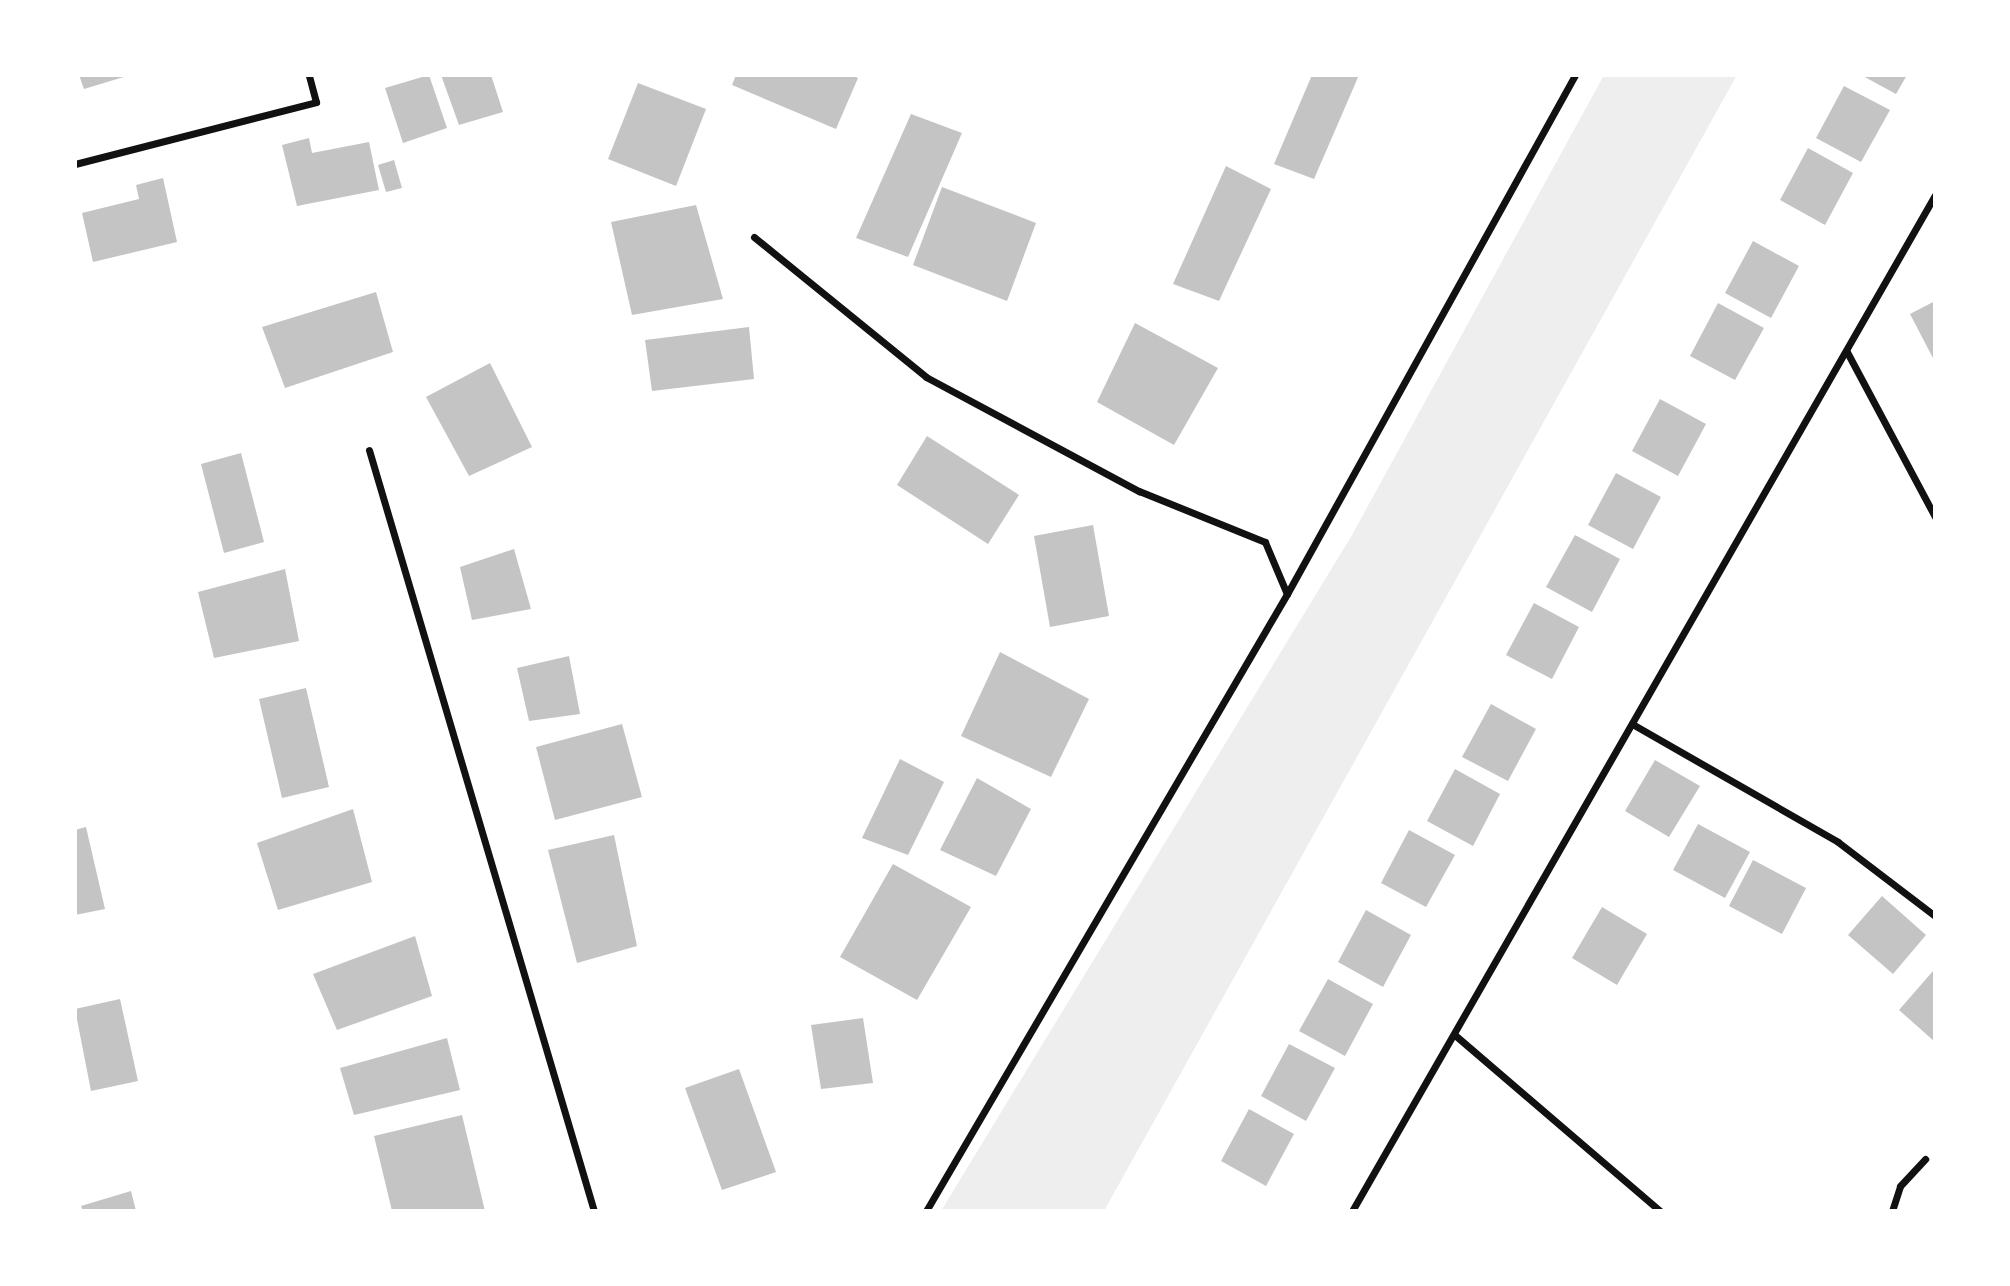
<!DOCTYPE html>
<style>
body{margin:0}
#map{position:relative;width:2010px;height:1286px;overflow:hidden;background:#fff;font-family:Signika,sans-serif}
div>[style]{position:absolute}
.green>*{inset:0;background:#eee}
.building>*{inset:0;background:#c4c4c4}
.minor>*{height:7px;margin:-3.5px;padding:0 3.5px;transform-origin:3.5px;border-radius:3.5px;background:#111}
span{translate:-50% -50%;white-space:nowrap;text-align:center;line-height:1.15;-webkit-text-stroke:5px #fff;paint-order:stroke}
.frame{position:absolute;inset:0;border:77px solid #fff;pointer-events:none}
</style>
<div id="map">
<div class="green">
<i style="clip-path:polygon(1604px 75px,1737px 75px,1104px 1211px,941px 1211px,1352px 535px)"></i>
</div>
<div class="building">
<i style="clip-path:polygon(79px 75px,127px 75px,127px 76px,84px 89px)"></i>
<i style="clip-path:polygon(429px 75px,447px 128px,403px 143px,385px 88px)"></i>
<i style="clip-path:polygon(441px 75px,491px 75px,503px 112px,459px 125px)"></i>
<i style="clip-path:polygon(736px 75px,851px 75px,858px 78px,836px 129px,732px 85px)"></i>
<i style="clip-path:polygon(1312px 75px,1359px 75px,1314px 179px,1274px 164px)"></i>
<i style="clip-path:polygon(1861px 75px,1907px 75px,1896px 94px)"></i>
<i style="clip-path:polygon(638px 83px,706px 109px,676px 186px,608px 159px)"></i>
<i style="clip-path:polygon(1844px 86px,1890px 110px,1861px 162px,1816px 138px)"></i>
<i style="clip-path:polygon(911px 114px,962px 133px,908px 257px,856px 238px)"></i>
<i style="clip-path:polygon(309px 138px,312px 153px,369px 142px,379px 190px,297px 206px,282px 145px)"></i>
<i style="clip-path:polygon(1808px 148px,1853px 173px,1825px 225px,1780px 200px)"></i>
<i style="clip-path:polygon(394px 160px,402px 188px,386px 192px,378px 165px)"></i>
<i style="clip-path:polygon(1226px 166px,1271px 189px,1219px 301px,1173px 284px)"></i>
<i style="clip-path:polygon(163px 178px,177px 242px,93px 262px,82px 213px,139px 199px,136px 185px)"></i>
<i style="clip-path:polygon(942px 187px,1036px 223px,1007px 301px,913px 265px)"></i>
<i style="clip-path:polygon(696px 205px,723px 299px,632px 315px,611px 222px)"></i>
<i style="clip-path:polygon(1753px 241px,1799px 266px,1771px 318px,1725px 293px)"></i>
<i style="clip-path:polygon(376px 292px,393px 352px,285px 388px,262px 327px)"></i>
<i style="clip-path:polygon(1935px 301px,1935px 362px,1910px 314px)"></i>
<i style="clip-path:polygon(1718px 303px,1764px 328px,1735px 380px,1690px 356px)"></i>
<i style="clip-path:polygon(1135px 323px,1218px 368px,1174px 445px,1097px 402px)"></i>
<i style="clip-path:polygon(749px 327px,754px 379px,652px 391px,645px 340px)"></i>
<i style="clip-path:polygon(490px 363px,532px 447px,469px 476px,426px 397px)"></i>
<i style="clip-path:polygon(1660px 399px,1706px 424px,1678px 476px,1632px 451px)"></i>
<i style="clip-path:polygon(927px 436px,1019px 495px,988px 544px,897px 485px)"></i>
<i style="clip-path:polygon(241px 453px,264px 542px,224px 553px,201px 464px)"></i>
<i style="clip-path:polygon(1616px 473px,1661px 497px,1633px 549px,1588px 525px)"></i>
<i style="clip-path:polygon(1093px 525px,1109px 616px,1050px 627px,1034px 536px)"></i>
<i style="clip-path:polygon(1575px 535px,1620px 559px,1592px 612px,1546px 587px)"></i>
<i style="clip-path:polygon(514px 549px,531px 609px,472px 620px,460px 567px)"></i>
<i style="clip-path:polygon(285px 569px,299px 641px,214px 658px,198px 592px)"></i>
<i style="clip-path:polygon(1534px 603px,1579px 627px,1552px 679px,1506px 655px)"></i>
<i style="clip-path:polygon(1000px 652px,1089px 699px,1051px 777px,961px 736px)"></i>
<i style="clip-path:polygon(569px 656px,580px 714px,529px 721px,517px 668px)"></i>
<i style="clip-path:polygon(306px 688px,329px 787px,282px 798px,259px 699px)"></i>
<i style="clip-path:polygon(1491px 704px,1536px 729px,1508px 781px,1462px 757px)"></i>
<i style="clip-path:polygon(622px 724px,642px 797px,555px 820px,536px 747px)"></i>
<i style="clip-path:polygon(900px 759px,944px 782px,908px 855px,862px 838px)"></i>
<i style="clip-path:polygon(1655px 760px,1700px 786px,1669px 837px,1625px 811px)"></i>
<i style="clip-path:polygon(1455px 769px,1500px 794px,1473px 846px,1427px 821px)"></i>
<i style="clip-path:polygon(977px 778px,1031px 809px,996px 876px,940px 850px)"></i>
<i style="clip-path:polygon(353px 809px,372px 882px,278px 910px,257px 843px)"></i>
<i style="clip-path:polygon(1698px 824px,1750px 852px,1725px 898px,1673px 870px)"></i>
<i style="clip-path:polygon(86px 827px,105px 909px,75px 915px,75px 830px)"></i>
<i style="clip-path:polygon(1409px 830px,1455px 855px,1426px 907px,1381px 883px)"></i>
<i style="clip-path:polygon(614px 835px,637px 946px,577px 963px,548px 850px)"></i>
<i style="clip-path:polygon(1753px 860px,1806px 888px,1782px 934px,1729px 906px)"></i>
<i style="clip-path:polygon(893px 864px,971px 907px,917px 1000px,840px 957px)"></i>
<i style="clip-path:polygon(1882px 896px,1926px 935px,1893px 974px,1848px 935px)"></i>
<i style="clip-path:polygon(1602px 907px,1647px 934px,1617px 985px,1572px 958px)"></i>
<i style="clip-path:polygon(1366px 910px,1411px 935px,1383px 987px,1338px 962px)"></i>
<i style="clip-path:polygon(415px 936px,432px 996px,337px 1030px,313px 974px)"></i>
<i style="clip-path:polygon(1933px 971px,1935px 973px,1935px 1042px,1899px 1010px)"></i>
<i style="clip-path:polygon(1328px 979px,1373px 1004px,1345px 1056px,1299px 1031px)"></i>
<i style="clip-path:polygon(120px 999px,138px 1081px,91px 1091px,75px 1009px)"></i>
<i style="clip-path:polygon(863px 1018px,873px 1083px,821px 1089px,811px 1025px)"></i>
<i style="clip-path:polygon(447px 1038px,460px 1090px,354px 1115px,340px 1068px)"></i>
<i style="clip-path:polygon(1289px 1044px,1335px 1068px,1306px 1121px,1261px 1096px)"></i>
<i style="clip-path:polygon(739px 1069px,776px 1172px,722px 1190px,685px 1088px)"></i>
<i style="clip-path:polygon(1249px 1109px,1294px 1134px,1266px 1186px,1221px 1161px)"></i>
<i style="clip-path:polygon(462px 1115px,485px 1211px,392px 1211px,374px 1136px)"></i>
<i style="clip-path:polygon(131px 1191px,136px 1211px,83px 1211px,81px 1206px)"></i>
</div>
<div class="minor">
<i style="left:75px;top:164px;width:249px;rotate:-14.4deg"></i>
<i style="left:316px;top:102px;width:28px;rotate:-105deg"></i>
<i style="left:754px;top:237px;width:222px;rotate:39.1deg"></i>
<i style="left:926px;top:377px;width:242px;rotate:28.2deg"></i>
<i style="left:1139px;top:491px;width:136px;rotate:22deg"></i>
<i style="left:1265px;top:542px;width:56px;rotate:67.1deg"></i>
<i style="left:1847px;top:352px;width:187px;rotate:61.9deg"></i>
<i style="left:369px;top:450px;width:794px;rotate:73.53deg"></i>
<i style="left:1634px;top:725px;width:235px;rotate:29.8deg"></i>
<i style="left:1838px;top:842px;width:122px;rotate:37.3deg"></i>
<i style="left:1456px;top:1036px;width:269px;rotate:40.6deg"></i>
<i style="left:926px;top:1211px;width:715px;rotate:-59.67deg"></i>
<i style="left:1287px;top:594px;width:594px;rotate:-60.97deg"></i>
<i style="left:1352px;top:1211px;width:1171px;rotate:-60.15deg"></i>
<i style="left:1892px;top:1211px;width:26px;rotate:-72deg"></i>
<i style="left:1900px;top:1186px;width:37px;rotate:-47deg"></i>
</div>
<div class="frame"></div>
</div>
